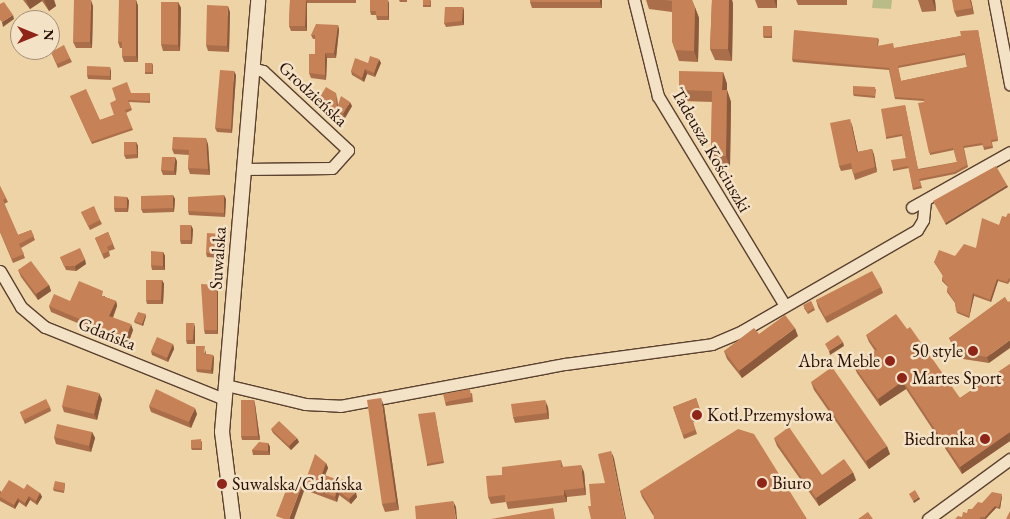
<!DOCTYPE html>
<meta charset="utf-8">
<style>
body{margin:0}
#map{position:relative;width:1010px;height:519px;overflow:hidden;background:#eed3a7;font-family:"EB Garamond",serif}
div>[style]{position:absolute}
.green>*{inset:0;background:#b9bc87}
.roads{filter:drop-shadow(1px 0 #5a402e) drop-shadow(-1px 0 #5a402e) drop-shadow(0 1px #5a402e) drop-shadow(0 -1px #5a402e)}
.minor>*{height:11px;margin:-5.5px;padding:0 5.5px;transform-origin:5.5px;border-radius:5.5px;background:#f4e2c6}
.tertiary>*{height:14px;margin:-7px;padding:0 7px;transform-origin:7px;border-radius:7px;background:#f4e2c6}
.wall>*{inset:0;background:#aa6f4a}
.shaded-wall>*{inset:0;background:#8b5a3c}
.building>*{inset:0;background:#c68156}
.dots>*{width:14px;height:14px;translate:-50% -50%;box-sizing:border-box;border:2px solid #f4e2c6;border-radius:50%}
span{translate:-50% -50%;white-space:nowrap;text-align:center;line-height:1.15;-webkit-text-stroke:5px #f4e2c6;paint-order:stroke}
.street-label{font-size:18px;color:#280f05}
.poi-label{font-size:18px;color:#280f05}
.right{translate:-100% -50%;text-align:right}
.left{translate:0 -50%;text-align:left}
.north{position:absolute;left:10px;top:10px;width:50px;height:50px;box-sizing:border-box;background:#f4e2c6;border:1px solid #a28e79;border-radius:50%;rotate:90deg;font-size:14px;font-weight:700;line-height:20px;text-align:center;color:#280f05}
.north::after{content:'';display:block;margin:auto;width:18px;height:22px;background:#8f2418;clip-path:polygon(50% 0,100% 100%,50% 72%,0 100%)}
</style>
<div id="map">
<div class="green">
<i style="clip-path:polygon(873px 0,892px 0,891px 9px,872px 8px)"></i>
</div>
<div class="roads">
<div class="minor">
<i style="left:634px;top:0;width:99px;rotate:76deg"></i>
<i style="left:658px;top:96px;width:245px;rotate:58.8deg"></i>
<i style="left:994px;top:0;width:86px;rotate:79.2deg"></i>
<i style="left:244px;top:169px;width:88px;rotate:-0.7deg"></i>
<i style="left:332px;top:168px;width:24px;rotate:-48deg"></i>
<i style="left:348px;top:150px;width:116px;rotate:-137.1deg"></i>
<i style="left:263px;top:71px;width:11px;rotate:-165deg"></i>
<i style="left:912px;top:207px;width:112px;rotate:-29.3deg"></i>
<i style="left:0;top:271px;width:42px;rotate:59.7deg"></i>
<i style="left:21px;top:307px;width:31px;rotate:40deg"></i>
<i style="left:45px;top:327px;width:193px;rotate:21.9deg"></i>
<i style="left:226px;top:385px;width:81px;rotate:13.5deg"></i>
<i style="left:305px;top:404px;width:35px;rotate:3deg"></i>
<i style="left:340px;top:406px;width:229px;rotate:-10.6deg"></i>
<i style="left:565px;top:364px;width:148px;rotate:-7.7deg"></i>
<i style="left:712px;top:344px;width:33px;rotate:-23deg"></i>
<i style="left:742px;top:331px;width:202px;rotate:-30deg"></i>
<i style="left:917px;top:230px;width:12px;rotate:-59deg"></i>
<i style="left:923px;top:220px;width:19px;rotate:-84deg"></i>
<i style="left:928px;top:519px;width:102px;rotate:-36.2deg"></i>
</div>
<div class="tertiary">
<i style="left:233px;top:519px;width:88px;rotate:-97.2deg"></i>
<i style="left:222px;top:432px;width:433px;rotate:-85.2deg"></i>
</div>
</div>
<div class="wall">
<i style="clip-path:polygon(23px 0,54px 0,56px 6px,49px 11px,42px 1px,30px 9px)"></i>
<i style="clip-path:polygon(136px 0,138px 6px,138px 62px,124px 62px,122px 56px,122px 48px,120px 48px,118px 42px)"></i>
<i style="clip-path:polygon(290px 0,356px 0,356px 3px,307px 3px,307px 31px,291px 31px,289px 26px)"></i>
<i style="clip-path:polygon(399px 0,407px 0,407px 2px,400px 2px)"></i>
<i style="clip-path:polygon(431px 0,431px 7px,423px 7px,423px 5px)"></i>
<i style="clip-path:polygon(602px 0,602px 8px,532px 8px,530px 2px)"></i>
<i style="clip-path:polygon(646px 0,692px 0,699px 18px,698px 62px,679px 61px,672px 41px,672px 12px,649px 9px)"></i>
<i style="clip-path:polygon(712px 0,732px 0,733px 4px,732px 61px,715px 60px,710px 49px)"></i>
<i style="clip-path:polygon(755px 0,777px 0,777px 8px,758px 8px)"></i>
<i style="clip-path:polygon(796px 0,847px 0,847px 5px,798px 5px)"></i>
<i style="clip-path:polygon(918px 0,935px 0,936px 11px,922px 12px)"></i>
<i style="clip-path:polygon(971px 0,974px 14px,957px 17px,954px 11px)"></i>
<i style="clip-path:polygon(178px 2px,181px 8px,180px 51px,163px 51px,161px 44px)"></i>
<i style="clip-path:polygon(389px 3px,389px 20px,377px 20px,376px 15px,371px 15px,370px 11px)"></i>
<i style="clip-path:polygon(93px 6px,92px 48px,76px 48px,73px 42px)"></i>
<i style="clip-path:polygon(463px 7px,464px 11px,464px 25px,446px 27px,444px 23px)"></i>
<i style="clip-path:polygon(230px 12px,229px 52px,208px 51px,206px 45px)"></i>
<i style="clip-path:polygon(338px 25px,339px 30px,336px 58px,327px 58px,326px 80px,311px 78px,309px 73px,315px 54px,315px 39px,313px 39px,311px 35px)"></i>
<i style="clip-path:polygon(20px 26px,20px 47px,13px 37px,11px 32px)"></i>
<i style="clip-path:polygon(772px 26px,772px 38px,764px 38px,763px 36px)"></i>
<i style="clip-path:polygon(evenodd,978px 30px,998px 141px,992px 142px,993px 148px,984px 150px,983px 145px,964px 148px,968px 167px,955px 174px,920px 181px,922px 188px,913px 190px,909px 168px,893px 171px,893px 169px,906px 158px,902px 136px,886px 139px,886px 137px,905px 105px,918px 169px,957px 162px,954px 150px,930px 155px,924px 101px,895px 99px,889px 70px,793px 62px,792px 59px,878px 38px,879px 40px,878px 46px,895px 48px,961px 36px,978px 30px,965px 55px,967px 67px,901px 81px,898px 68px,965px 55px)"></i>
<i style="clip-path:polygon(51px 52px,70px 58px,72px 62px,58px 68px)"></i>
<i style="clip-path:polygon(152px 63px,153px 65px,153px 74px,145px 74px,145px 72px)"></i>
<i style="clip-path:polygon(368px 63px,381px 63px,375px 77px,367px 74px,364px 82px,352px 75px,351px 71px)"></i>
<i style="clip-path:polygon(111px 71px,111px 80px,88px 79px,87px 75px)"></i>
<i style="clip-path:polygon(723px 72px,727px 84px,727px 90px,731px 102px,730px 167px,715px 167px,711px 155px,712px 102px,683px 101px,679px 90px)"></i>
<i style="clip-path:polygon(236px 75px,232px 133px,217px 132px,215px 128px)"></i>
<i style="clip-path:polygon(876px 89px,875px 98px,854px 96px,853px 94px)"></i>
<i style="clip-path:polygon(131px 93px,150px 93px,150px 103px,129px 102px,132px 110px,126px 113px,133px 130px,92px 144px,70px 96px,100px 120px,114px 115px,116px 100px)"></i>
<i style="clip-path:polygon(337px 98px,338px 105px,352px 106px,345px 118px,320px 104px,318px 100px)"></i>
<i style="clip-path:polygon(852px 125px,858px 152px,872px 149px,874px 155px,877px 172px,855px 180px,852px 169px,841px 171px,839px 166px)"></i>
<i style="clip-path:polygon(136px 142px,138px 146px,138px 158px,126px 159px,124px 155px)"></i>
<i style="clip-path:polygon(208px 144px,210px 175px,190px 174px,188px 168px,189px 155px,174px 154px,172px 149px)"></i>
<i style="clip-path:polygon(177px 161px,176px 175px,163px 175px,161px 170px)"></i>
<i style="clip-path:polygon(0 186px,8px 202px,4px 204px,18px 235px,31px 230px,35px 240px,21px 248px,25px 258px,13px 263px,0 232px)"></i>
<i style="clip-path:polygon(127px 197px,129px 201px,128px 212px,115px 212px,114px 208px)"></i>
<i style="clip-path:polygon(175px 199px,174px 212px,143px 213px,141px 209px)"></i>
<i style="clip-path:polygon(226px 199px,225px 217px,189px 215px,188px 211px)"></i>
<i style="clip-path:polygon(81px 212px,100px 220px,102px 224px,90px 230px)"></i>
<i style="clip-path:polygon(1010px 214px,1010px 281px,1008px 284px,998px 281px,991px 302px,974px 296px,969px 318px,957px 313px,955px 303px,947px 292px,947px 290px,948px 287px,942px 281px,942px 279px,943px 276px,934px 262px,955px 256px,976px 248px)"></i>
<i style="clip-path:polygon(193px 229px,192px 244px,181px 244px,180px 240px)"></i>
<i style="clip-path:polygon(108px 232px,115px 249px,109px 251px,110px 256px,104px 259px,95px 238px)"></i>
<i style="clip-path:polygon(223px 238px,221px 258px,207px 257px,206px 253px)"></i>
<i style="clip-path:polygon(163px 252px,165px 256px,165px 270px,152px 270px,151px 265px)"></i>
<i style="clip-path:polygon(60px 257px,86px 264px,76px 271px,66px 270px)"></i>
<i style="clip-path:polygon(18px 270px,49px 285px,51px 291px,38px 300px,21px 277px)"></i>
<i style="clip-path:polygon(162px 280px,164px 284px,163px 304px,147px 304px,146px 300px)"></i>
<i style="clip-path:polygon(217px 285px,218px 289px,218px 334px,205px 334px,204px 330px)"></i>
<i style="clip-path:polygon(881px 287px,883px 293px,827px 323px,818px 307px,816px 300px)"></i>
<i style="clip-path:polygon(105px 296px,105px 297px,116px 301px,117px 306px,113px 318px,133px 330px,128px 344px,51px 312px,49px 306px,70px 301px)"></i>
<i style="clip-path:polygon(1005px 297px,989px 363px,963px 359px,952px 344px,949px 338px)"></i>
<i style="clip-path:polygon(811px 301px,815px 310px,808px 314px,804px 308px)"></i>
<i style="clip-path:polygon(146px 316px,143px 326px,135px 323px,134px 321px)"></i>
<i style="clip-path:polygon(195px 327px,195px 344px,187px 344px,186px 340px)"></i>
<i style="clip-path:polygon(866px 335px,960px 398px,1010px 364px,1010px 441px,962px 474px,906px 389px,880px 406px,857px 373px,854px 366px,875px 351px,869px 342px)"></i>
<i style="clip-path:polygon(798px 336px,742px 378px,727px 359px,724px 351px)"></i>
<i style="clip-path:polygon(173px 344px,174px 349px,168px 362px,152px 355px,151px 351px)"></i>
<i style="clip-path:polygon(206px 350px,206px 354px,213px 355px,214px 358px,213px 374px,197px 372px,196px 369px)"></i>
<i style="clip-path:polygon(811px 382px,890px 454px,869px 469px,814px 390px)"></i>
<i style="clip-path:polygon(472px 393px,473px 402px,446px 406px,445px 402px)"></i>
<i style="clip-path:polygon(696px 398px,703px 418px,693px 422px,697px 434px,684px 439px,673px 407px)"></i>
<i style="clip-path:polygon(102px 399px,97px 420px,64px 412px,62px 406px)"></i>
<i style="clip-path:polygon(254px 400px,255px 404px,260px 440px,242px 440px,241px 436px)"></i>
<i style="clip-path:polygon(149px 406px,197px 414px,191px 428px,151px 412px)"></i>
<i style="clip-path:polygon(384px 406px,399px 510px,385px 512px,382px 504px)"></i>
<i style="clip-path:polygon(50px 407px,51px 411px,25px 424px,20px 412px)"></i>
<i style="clip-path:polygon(548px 407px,549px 419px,515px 423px,513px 417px)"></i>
<i style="clip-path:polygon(435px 414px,444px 463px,427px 466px,427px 464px)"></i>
<i style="clip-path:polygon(271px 429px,299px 442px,291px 450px,273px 433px)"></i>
<i style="clip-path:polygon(92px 432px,95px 438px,91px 452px,56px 444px,54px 437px)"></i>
<i style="clip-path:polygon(774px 438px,822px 475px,856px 480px,819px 506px,777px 446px)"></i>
<i style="clip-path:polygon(202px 441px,202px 450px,192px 450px,191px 448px)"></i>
<i style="clip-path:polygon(268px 443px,270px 447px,270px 455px,253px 455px,252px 450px)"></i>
<i style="clip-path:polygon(561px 460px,563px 467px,584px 472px,586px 495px,567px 497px,567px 502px,508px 509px,506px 502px,491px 504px,488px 497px,502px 475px)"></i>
<i style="clip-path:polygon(326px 463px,328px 468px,325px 476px,357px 497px,351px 504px,339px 495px,337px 502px,305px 490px,304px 485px)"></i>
<i style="clip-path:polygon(65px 483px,65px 485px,64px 493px,54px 491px,53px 489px)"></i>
<i style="clip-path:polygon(24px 489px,40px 493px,42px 497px,37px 505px,30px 500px,26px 507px,19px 502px,15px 509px,0 501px,0 490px,1px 492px)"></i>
<i style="clip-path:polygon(640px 491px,807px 519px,653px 515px,642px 497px)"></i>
<i style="clip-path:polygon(1002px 496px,1000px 509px,996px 508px,986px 519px,955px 519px,962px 517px,982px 503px)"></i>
</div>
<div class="shaded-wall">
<i style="clip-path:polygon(26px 0,41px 0,42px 1px,30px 9px)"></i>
<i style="clip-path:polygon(44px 0,54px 0,56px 6px,49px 11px)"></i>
<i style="clip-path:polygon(91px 0,93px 6px,92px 48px,90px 42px)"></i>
<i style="clip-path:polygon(136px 0,138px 6px,138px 62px,136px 56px)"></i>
<i style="clip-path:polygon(306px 0,307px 3px,307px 31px,305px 26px)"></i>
<i style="clip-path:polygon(388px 0,389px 3px,389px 20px,388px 16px)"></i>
<i style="clip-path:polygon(600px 0,602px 0,602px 8px,600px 2px)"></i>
<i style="clip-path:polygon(729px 0,732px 0,733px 4px,732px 61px,728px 49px)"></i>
<i style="clip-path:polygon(774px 0,777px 0,777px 8px)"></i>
<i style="clip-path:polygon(932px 0,935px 0,936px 11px)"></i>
<i style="clip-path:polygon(970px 0,971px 0,974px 14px,972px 8px)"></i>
<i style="clip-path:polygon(178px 2px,181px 8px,180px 51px,178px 45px)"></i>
<i style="clip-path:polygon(228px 6px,230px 12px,229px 52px,227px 46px)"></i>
<i style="clip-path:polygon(463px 7px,464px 11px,464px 25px,462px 21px)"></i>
<i style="clip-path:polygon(695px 7px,699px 18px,698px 62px,694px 51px)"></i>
<i style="clip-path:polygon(13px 15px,14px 19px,3px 27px,2px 22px)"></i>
<i style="clip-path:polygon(338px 25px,339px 30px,336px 58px,334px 53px)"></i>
<i style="clip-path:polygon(325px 53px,327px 58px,326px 80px,325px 75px)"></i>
<i style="clip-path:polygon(379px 59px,381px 63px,375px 77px,374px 73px)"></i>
<i style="clip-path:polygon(110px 67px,111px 71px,111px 80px,110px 76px)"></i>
<i style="clip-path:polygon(365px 69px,367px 74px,364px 82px,362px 78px)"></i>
<i style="clip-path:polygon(234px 71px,236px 75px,232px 133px,231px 129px)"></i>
<i style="clip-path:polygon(723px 72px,727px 84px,727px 102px,722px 90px)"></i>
<i style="clip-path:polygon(727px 90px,731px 102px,730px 167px,726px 156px)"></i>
<i style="clip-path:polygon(336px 93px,337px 98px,338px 113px,337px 108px)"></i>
<i style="clip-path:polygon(350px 102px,352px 106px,345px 118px,343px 114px)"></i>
<i style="clip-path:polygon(850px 119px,852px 125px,859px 158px,857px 152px)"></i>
<i style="clip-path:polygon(206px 138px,208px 144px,210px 175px,208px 169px)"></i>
<i style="clip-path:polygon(136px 142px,138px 146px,138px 158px,137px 154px)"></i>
<i style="clip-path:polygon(872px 149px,874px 155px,877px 172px,875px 167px)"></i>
<i style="clip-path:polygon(175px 157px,177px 161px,176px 175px,174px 171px)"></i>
<i style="clip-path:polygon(1007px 185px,1008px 187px,946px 225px,945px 223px)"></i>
<i style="clip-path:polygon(173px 195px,175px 199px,174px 212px,173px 208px)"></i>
<i style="clip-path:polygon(224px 195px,226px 199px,225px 217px,224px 213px)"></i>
<i style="clip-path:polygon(127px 197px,129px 201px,128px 212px,127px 208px)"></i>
<i style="clip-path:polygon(191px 225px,193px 229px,192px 244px,191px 240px)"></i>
<i style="clip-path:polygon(221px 234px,223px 238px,221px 258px,220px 254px)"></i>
<i style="clip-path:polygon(163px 252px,165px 256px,165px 270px,163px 266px)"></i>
<i style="clip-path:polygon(85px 259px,86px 264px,76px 271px,75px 266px)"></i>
<i style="clip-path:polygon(997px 279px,998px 281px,991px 302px,990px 300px)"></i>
<i style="clip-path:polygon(162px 280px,164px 284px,163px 304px,161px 300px)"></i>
<i style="clip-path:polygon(49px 285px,51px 291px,38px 300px,36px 294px)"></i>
<i style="clip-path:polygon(217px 285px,218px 289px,218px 334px,217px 330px)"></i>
<i style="clip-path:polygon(973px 293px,974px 296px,969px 318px,969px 316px)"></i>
<i style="clip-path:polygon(116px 301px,117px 306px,111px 321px,109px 316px)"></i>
<i style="clip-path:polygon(146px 314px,146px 316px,143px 326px,142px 324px)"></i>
<i style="clip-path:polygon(194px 323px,195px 327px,195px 344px,193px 340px)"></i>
<i style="clip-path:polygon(131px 324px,133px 330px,128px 344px,126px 339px)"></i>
<i style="clip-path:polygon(795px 328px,798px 336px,742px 378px,739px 371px)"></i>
<i style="clip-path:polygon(1010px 340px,1010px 348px,989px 363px,987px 357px)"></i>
<i style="clip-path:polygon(843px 342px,844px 346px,830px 355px,829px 351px)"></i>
<i style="clip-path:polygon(173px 344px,174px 349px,168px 362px,167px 358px)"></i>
<i style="clip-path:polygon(213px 355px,214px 358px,213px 374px,211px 370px)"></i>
<i style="clip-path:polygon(903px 381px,906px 389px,880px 406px,878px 399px)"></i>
<i style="clip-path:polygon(99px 393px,102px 399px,97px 420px,94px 414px)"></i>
<i style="clip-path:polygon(381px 398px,384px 406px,399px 510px,396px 502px)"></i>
<i style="clip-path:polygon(254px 400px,255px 404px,260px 440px,258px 436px)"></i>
<i style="clip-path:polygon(545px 400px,548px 407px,549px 419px,547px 413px)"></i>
<i style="clip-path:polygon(195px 408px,197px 414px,191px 428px,189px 422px)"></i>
<i style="clip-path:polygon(92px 432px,95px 438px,91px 452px,89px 446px)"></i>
<i style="clip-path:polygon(1010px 432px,1010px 441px,962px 474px,960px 467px)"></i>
<i style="clip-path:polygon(297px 438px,299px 442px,291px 450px,289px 446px)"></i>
<i style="clip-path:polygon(268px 443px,270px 447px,270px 455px,268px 451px)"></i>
<i style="clip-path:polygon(887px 446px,890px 454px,869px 469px,866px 461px)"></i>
<i style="clip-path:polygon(611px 451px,614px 458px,626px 519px,625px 519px)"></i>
<i style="clip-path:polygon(326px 463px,328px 468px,323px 479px,322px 474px)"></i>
<i style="clip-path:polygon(581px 465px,584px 472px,586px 495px,584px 488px)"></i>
<i style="clip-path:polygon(853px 472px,856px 480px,819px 506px,816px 498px)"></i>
<i style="clip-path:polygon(302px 485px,304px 491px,294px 519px,289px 519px)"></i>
<i style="clip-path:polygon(337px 490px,339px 495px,337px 502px,335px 497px)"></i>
<i style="clip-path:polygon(564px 490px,567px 497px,567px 502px,564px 495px)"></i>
<i style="clip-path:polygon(356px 492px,357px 497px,351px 504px,349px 499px)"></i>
<i style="clip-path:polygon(40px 493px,42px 497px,37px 505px,36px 501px)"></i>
<i style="clip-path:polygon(1002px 494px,1002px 496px,1000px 509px,999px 507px)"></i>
<i style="clip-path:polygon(29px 496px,30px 500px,26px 507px,25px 503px)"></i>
<i style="clip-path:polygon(919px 497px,920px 499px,914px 503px,913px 501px)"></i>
<i style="clip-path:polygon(18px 498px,19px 502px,15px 509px,14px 505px)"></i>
<i style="clip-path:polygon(453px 501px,456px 507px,457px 519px,456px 519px)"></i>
<i style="clip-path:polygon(995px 506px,996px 508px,985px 519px,985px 517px)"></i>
</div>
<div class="building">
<i style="clip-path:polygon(74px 0,91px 0,90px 42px,73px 42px)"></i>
<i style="clip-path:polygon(119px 0,136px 0,136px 56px,122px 56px,122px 42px,118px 42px)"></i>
<i style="clip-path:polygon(290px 0,306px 0,305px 26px,289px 26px)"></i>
<i style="clip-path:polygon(370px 0,388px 0,388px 16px,376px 16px,376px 11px,370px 11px)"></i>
<i style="clip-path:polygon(423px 0,430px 0,430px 5px,423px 5px)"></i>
<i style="clip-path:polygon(530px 0,600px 0,600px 2px,530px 2px)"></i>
<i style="clip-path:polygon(665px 0,692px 0,695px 7px,694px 51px,675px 50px,672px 41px,672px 1px)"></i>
<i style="clip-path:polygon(712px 0,729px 0,728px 49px,710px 49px)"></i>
<i style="clip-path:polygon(952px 0,970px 0,972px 8px,954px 11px)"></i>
<i style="clip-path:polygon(4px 2px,13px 15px,2px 22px,0 20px,0 4px)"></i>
<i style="clip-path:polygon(161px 2px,178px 2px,178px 45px,161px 44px)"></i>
<i style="clip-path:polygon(207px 5px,228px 6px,227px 46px,206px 45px)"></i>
<i style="clip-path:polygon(445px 7px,463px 7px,462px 21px,444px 23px)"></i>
<i style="clip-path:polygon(316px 24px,338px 25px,334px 53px,325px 53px,325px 75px,309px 73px,309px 54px,315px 54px,315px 35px,311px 35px)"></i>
<i style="clip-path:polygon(20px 26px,20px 42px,19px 43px,11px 32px)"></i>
<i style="clip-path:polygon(763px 26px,772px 26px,771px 36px,763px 36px)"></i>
<i style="clip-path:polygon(evenodd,794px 30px,878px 38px,877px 46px,893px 43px,894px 48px,961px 36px,960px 31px,978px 30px,998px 139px,991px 140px,992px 146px,983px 147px,982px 143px,963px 146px,967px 165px,954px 172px,919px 179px,921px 186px,913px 188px,908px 166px,893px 169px,891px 160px,906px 158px,902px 134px,886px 137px,881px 109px,905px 105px,918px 170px,957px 162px,953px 148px,929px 153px,918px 103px,924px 102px,924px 99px,895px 97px,889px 68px,792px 59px,794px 30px,965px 53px,967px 67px,901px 81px,898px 66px,965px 53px)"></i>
<i style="clip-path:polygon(64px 45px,70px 58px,57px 64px,51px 52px)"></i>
<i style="clip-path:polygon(370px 56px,379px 59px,374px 73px,365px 69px,362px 78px,351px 71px,355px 58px,368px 63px)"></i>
<i style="clip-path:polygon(145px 63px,152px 63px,152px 72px,145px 72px)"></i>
<i style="clip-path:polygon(87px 66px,110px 67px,110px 76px,87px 75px)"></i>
<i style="clip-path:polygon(220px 70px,234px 71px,231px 129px,215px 128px)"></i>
<i style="clip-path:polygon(679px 71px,723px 72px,722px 90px,727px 90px,726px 156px,711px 155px,712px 91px,679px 90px)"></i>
<i style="clip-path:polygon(127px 82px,131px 93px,150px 93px,149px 101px,128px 100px,131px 108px,125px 110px,132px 128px,91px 142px,70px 96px,86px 89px,100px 120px,114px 115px,110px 103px,116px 100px,112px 88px)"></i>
<i style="clip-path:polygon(853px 86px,875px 87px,875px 96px,853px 94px)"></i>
<i style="clip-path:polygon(326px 87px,336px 93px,337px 108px,341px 96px,350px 102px,343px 114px,318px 100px)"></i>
<i style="clip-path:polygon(850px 119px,857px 152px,872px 149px,875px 167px,853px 174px,851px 163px,839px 166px,830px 123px)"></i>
<i style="clip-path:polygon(173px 137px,206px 138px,208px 169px,188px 168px,189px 150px,172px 149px)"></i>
<i style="clip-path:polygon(124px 142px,136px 142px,137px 154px,124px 155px)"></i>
<i style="clip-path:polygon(162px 157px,175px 157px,174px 171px,161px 170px)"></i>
<i style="clip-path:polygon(996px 166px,1007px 185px,945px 223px,933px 201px)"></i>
<i style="clip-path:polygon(0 186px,6px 198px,3px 200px,18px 235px,31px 230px,34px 236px,19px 244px,24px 254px,12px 259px,0 232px)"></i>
<i style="clip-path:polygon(173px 195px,173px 208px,141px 209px,141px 196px)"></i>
<i style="clip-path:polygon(224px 195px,224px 213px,188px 211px,188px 197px)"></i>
<i style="clip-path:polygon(114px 196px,127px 197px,127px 208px,114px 208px)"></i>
<i style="clip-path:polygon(94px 206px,100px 220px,88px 226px,81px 212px)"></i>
<i style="clip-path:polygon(1008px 213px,1010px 214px,1010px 279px,1009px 278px,1007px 282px,997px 279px,990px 300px,973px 293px,969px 316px,956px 311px,955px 302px,947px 290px,948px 286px,942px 279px,943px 275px,934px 262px,939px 250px,955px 256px,964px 244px,976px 248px,982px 218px,999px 225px,1002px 216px,1006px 217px)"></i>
<i style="clip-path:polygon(180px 225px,191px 225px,191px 240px,180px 240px)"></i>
<i style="clip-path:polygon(108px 232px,113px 244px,107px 247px,109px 251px,102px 254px,95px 238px)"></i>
<i style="clip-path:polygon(207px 233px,221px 234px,220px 254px,206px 253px)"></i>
<i style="clip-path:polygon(80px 248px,85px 259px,75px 266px,64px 266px,60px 257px)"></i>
<i style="clip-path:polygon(151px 251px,163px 252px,163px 266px,151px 265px)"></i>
<i style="clip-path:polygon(31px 261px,49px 285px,36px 294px,18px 270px)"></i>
<i style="clip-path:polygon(872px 271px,881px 287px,825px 317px,816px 300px)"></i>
<i style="clip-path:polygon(146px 280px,162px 280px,161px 300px,146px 300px)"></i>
<i style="clip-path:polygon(79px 281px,103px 291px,102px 296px,116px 301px,109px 316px,131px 324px,126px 339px,49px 306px,54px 294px,70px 301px)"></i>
<i style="clip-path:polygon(201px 284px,217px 285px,217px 330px,204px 330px)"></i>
<i style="clip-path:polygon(1005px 297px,1008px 302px,1010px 301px,1010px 340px,987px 357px,961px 353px,949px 338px)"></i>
<i style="clip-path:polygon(811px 301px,814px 308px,807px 312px,803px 305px)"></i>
<i style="clip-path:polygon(138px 312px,146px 314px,142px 324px,134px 321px)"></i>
<i style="clip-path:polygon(896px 314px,907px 329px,910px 327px,960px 398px,1010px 364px,1010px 432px,960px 467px,903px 381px,878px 399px,854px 366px,877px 350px,866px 335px)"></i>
<i style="clip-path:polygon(785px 315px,795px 328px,739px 371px,724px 351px,754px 328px,759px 334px)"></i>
<i style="clip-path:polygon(186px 323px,194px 323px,193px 340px,186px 340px)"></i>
<i style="clip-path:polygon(838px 335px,843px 342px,829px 351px,825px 344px)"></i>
<i style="clip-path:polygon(157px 337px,173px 344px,167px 358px,151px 351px)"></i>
<i style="clip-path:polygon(196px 346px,205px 346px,204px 354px,213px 355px,211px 370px,196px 369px)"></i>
<i style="clip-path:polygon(832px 367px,887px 446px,866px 461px,811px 382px)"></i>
<i style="clip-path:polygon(67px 385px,99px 393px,94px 414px,62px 406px)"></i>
<i style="clip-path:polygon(156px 389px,195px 408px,189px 422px,149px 406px)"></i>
<i style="clip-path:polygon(470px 389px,471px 397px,445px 402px,443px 394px)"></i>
<i style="clip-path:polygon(381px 398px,396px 502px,382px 504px,367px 400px)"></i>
<i style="clip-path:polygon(696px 398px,701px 414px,692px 418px,695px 430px,683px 435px,673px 407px)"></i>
<i style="clip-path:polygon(46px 399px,50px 407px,23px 420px,20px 412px)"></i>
<i style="clip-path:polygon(241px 400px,254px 400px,258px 436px,241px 436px)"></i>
<i style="clip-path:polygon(545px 400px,547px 413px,513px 417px,511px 404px)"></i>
<i style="clip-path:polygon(435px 412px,443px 461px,427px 464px,418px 414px)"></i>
<i style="clip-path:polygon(279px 421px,297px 438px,289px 446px,271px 429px)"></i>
<i style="clip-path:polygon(57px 424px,92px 432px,89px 446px,54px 437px)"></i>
<i style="clip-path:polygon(789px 427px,822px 475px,844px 459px,853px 472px,816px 498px,774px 438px)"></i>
<i style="clip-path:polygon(738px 429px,754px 434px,807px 519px,654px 519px,653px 512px,640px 491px)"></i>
<i style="clip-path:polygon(201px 439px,201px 448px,191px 448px,191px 440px)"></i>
<i style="clip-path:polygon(259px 442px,268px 443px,268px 451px,252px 450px)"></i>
<i style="clip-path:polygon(611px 451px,625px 519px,591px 519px,588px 506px,591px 506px,589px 484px,605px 483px,598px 454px)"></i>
<i style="clip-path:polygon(315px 454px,326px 463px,322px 474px,341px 481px,342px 479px,356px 492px,349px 499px,337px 490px,335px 497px,304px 485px)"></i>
<i style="clip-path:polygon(561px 460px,561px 467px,581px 465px,584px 488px,564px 490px,564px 495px,505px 502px,505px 495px,488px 497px,486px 476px,502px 475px,502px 467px)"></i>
<i style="clip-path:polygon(9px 480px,24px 489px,27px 484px,40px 493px,36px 501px,29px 496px,25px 503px,18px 498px,14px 505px,0 497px,0 494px)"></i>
<i style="clip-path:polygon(290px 480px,302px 485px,289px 519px,284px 519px,276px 516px)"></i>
<i style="clip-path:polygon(55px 481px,65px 483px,64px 491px,53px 489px)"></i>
<i style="clip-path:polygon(915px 490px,919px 497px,913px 501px,909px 494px)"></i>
<i style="clip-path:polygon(992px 492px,1002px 494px,999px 507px,995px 506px,985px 517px,980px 517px,980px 519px,955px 519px,958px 516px,962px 517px,963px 512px,967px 513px,968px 509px,972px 509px,978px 502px,982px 503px)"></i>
<i style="clip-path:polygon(453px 501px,456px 519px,416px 519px,415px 506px)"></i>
<i style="clip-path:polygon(553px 508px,555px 519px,491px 519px)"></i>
<i style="clip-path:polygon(1010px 511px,1010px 519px,1006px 519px)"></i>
<i style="clip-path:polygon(868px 512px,873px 519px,858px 519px)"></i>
</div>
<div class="dots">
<i style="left:973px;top:351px;background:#8f2418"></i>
<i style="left:890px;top:361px;background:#8f2418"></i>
<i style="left:902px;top:378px;background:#8f2418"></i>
<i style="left:697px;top:415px;background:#8f2418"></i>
<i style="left:985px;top:439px;background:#8f2418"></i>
<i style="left:762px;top:483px;background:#8f2418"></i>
<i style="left:222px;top:484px;background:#8f2418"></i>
</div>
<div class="street-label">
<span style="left:313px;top:94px;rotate:43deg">Grodzieńska</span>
<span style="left:711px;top:150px;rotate:60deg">Tadeusza Kościuszki</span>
<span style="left:218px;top:258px;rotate:-86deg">Suwalska</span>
<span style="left:107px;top:334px;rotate:22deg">Gdańska</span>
</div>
<div class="poi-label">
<span class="right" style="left:963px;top:351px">50 style</span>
<span class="right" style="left:880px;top:361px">Abra Meble</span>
<span class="left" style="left:912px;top:378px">Martes Sport</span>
<span class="left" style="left:707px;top:415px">Kotł.Przemysłowa</span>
<span class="right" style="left:975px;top:439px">Biedronka</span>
<span class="left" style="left:772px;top:483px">Biuro</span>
<span class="left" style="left:232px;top:484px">Suwalska/Gdańska</span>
</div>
<div class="north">N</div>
</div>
